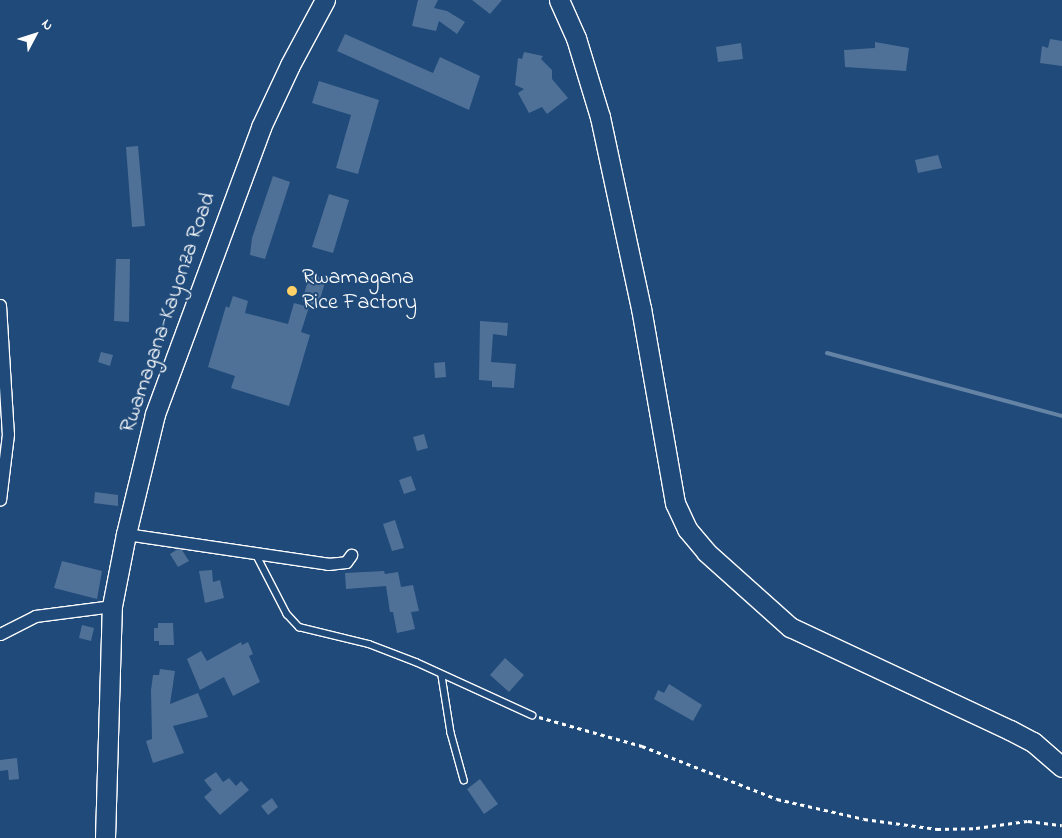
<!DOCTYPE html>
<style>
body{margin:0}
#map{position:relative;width:1062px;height:838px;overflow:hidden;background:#1f4a7a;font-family:"Indie Flower",sans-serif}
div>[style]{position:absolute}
.stream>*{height:4px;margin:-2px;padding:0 2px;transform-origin:2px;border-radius:2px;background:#6583a4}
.building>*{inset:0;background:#507197}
.path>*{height:2.5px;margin-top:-1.25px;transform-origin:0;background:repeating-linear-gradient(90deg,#fff 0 4px,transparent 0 8px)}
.roads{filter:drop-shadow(1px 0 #fff) drop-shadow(-1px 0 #fff) drop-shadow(0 1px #fff) drop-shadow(0 -1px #fff)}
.service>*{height:5.5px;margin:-2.75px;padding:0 2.75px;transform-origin:2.75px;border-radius:2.75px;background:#1f4a7a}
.minor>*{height:11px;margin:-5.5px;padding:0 5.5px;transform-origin:5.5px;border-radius:5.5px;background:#1f4a7a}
.trunk>*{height:19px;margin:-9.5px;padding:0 9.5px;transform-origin:9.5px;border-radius:9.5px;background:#1f4a7a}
.dots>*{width:14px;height:14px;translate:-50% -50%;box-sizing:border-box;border:2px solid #1f4a7a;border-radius:50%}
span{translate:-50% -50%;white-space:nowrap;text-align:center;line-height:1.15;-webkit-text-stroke:4px #1f4a7a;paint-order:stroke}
.poi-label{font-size:22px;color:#fff}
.left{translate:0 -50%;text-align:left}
.street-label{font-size:22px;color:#fff}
.north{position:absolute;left:10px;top:10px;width:50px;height:50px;-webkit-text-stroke:4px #1f4a7a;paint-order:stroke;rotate:50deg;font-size:14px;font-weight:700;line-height:20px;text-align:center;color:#fff}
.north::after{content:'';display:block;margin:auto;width:18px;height:22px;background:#fff;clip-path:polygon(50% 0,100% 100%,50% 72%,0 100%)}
</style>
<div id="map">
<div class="stream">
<i style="left:827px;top:353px;width:243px;rotate:15deg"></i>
</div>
<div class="building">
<i style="clip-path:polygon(418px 0,438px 0,434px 8px,447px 11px,465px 22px,457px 34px,439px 21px,436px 31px,412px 26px)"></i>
<i style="clip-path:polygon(472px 0,502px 0,490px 14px)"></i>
<i style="clip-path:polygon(345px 34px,433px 73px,440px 57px,480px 76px,469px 110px,337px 51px)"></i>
<i style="clip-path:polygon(1050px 39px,1062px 41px,1062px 66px,1040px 63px,1042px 46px,1048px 48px)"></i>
<i style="clip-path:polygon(875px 42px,909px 48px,906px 71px,845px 67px,844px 50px,875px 48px)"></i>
<i style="clip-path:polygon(741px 43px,743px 59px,718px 62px,716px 47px)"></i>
<i style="clip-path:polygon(524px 52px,543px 56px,541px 59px,552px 70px,552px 79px,568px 98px,547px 114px,542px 107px,529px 113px,518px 93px,524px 89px,515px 85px,518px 58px,522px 59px)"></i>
<i style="clip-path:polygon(319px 81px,379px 100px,358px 174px,336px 168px,351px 115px,312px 103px)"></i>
<i style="clip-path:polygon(138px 146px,145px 226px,132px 227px,126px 147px)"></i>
<i style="clip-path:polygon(938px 155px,942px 168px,918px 173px,915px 160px)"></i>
<i style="clip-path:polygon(273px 176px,290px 182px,265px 259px,250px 255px,252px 238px)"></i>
<i style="clip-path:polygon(329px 194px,349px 200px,333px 253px,312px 247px)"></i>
<i style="clip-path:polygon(116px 259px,130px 259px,129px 322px,114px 321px)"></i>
<i style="clip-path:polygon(310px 274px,326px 279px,318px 306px,302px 301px)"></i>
<i style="clip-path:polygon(233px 296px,248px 301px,245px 313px,288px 324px,294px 303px,309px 307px,301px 332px,310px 335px,289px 406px,231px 388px,235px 376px,208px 367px,226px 306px,229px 308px)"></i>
<i style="clip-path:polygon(480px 321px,508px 323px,507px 336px,493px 334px,491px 362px,516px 364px,514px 388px,492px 387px,492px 381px,479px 380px)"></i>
<i style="clip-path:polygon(101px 352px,113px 355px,110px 366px,98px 362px)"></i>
<i style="clip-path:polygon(445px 362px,446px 377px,435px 378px,434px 363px)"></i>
<i style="clip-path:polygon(424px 434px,428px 448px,417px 451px,413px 437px)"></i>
<i style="clip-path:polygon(411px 476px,416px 490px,404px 494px,399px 480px)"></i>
<i style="clip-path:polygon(95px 492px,118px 495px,118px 506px,94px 503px)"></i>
<i style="clip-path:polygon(395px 520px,404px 548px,392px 551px,383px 524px)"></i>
<i style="clip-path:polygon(178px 549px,182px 550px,189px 561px,178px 567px,170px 554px)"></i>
<i style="clip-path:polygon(62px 561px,102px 571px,97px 599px,54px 588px)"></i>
<i style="clip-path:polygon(212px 570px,213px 582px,220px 580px,224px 598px,205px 603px,199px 571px)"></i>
<i style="clip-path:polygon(384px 571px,385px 574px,398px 572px,401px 587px,413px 585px,419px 611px,411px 612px,415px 629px,397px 633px,393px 612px,390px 612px,386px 586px,346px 589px,345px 573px)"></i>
<i style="clip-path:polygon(158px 623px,173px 623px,174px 645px,159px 645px,159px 641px,154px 641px,154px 628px,158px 628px)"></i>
<i style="clip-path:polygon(82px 625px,94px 628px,91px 641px,79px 638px)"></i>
<i style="clip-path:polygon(241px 642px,242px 645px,248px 642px,253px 654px,249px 656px,260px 682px,233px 696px,224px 677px,200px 690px,187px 659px,201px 651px,207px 661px)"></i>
<i style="clip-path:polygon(505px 658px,524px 675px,509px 692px,490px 675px)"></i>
<i style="clip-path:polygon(160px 669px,175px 671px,170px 704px,198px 693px,208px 717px,173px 726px,184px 753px,153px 763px,146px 741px,152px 739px,151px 690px,153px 675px,159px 675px)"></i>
<i style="clip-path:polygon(669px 684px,702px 705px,693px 721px,654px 699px,658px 690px,664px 693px)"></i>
<i style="clip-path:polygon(17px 758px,19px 779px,9px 780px,8px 770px,0 771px,0 760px)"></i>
<i style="clip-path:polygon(216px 772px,223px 782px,229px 778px,236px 786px,241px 781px,249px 790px,220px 815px,204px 797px,212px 790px,204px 780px)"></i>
<i style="clip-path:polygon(480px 779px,498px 804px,484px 814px,467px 789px)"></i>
<i style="clip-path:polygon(272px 798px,278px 807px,268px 815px,261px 806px)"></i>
</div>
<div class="path">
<i style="left:539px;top:717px;width:107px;rotate:15.7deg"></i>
<i style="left:642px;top:746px;width:145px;rotate:21.4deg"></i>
<i style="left:777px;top:799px;width:89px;rotate:12.9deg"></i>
<i style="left:864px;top:819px;width:74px;rotate:7.8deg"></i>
<i style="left:937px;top:829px;width:39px;rotate:-1deg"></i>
<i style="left:976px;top:828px;width:52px;rotate:-7.7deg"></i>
<i style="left:1028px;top:821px;width:34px;rotate:7deg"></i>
</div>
<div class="roads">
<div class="service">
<i style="left:256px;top:554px;width:68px;rotate:62.7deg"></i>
<i style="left:287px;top:614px;width:18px;rotate:47deg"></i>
<i style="left:299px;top:627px;width:72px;rotate:13.7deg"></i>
<i style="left:369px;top:644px;width:50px;rotate:21deg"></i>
<i style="left:416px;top:662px;width:128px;rotate:24.6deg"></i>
<i style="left:442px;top:676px;width:58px;rotate:81deg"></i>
<i style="left:451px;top:733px;width:49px;rotate:74.5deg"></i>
</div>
<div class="minor">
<i style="left:0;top:305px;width:129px;rotate:86.5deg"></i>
<i style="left:8px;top:434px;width:66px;rotate:96.9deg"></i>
<i style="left:126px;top:534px;width:204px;rotate:8.4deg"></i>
<i style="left:328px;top:564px;width:18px;rotate:-6deg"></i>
<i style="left:346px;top:562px;width:9px;rotate:-54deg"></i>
<i style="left:0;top:634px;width:39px;rotate:-27deg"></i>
<i style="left:35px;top:616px;width:78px;rotate:-7.4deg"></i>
</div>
<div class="trunk">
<i style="left:559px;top:0;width:42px;rotate:65.9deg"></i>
<i style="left:576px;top:38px;width:83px;rotate:73.1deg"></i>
<i style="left:600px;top:117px;width:195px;rotate:77.9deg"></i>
<i style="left:641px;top:308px;width:198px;rotate:80.1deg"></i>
<i style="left:675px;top:503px;width:29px;rotate:65deg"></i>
<i style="left:687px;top:529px;width:30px;rotate:50deg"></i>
<i style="left:706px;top:552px;width:113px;rotate:41.8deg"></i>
<i style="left:790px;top:627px;width:243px;rotate:25.1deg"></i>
<i style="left:1010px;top:730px;width:26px;rotate:28deg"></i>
<i style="left:1033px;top:742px;width:38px;rotate:41deg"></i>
<i style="left:105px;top:838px;width:232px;rotate:-88.3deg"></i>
<i style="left:112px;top:606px;width:73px;rotate:-79deg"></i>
<i style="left:126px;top:534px;width:123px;rotate:-76.4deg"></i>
<i style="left:155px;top:414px;width:306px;rotate:-69.7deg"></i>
<i style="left:261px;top:127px;width:68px;rotate:-64.9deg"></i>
<i style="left:290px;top:65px;width:74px;rotate:-61.7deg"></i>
</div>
</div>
<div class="dots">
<i style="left:292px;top:291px;background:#ffd166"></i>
</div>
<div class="poi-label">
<span class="left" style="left:302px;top:291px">Rwamagana<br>Rice Factory</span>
</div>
<div class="street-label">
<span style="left:169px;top:313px;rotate:-71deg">Rwamagana-Kayonza Road</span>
</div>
<div class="north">N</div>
</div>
